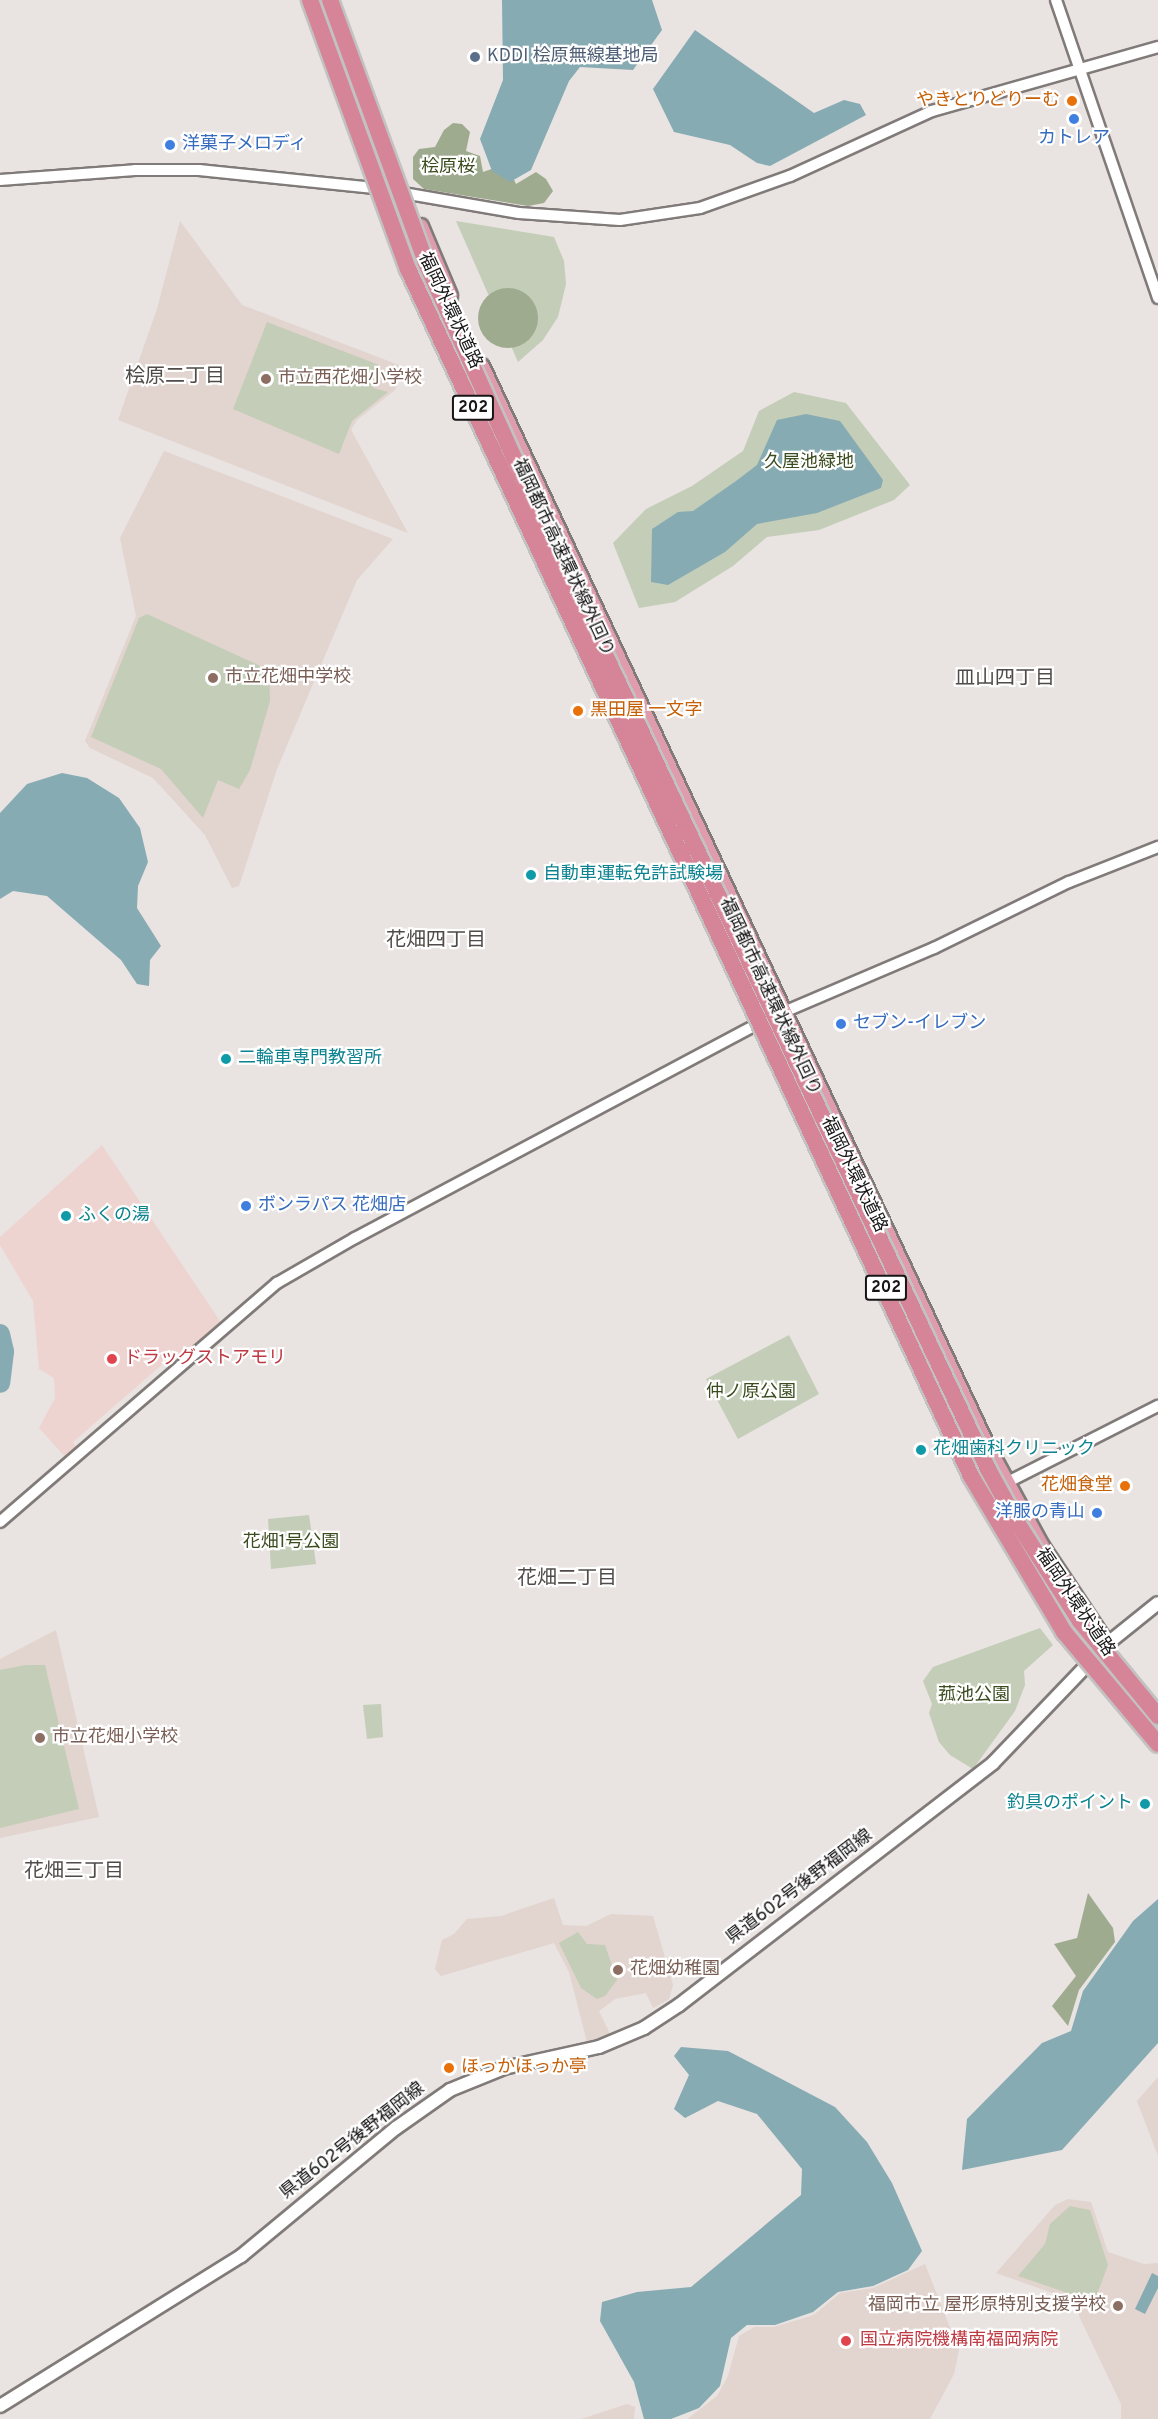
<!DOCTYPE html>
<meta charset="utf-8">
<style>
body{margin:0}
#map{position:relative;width:1158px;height:2419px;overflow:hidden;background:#e9e3e1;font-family:Overpass,"Noto Sans JP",sans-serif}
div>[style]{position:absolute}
.commercial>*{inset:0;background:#eed4d1}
.built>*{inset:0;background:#e2d4ce}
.green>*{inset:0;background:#c4cdb8}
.forest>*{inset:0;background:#9fab8f}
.round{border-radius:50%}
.water>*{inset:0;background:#87abb3}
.river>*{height:20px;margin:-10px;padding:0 10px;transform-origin:10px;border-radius:10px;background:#87abb3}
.roads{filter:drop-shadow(2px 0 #807b79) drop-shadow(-2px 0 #807b79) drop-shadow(0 2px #807b79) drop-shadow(0 -2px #807b79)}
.tertiary>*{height:10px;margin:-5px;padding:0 5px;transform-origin:5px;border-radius:5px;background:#fff}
.secondary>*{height:12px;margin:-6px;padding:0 6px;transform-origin:6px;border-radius:6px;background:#fff}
.trunk>*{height:15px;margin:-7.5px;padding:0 7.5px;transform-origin:7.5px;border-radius:7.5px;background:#de9cac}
.bridges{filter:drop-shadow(2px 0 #c3c2c2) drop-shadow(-2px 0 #c3c2c2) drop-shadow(0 2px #c3c2c2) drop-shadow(0 -2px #c3c2c2)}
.motorway-bridge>*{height:16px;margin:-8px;padding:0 8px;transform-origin:8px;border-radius:8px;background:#d68497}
.dots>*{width:16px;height:16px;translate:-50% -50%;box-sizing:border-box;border:3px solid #fff;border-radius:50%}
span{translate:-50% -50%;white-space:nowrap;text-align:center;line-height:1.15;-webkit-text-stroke:4.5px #fff;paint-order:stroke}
.shield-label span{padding:2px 4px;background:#fff;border:2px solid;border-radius:4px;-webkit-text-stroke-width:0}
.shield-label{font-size:16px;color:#171515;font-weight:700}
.service-label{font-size:18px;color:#4e5e75}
.left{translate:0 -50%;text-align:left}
.food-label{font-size:18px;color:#c56008}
.right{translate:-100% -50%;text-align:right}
.shop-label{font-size:18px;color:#366cbe}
.park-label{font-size:18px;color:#3b4c1f}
.street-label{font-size:18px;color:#171515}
.education-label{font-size:18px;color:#785e54}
.culture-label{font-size:18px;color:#0d838f}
.health-label{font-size:18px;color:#be3a42}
.neighbourhood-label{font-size:20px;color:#504b49}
</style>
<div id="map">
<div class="commercial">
<i style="clip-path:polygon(102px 1145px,222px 1324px,201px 1343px,172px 1356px,73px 1442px,77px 1448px,67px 1459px,39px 1428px,55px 1398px,54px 1378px,39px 1369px,33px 1301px,0 1245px,0 1237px)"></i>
</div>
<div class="built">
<i style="clip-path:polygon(180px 221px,242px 305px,404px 367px,395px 390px,357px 420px,351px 430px,408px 533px,118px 420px,157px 309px)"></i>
<i style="clip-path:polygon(164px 451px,393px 539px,357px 580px,277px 769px,239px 886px,232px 888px,205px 835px,153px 778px,90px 748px,85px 741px,136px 616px,120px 538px)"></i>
<i style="clip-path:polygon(56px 1630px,99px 1817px,0 1838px,0 1659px)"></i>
<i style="clip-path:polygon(554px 1898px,563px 1925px,586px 1926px,611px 1914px,653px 1916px,673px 1985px,669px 1999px,653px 2008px,646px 1993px,615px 1999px,599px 2011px,610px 2034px,587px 2042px,569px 1972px,554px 1943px,441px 1976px,435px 1969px,442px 1940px,454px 1934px,467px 1919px,501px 1916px)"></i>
<i style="clip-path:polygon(1158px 2077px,1158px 2156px,1137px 2101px)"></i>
<i style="clip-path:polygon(1068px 2199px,1091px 2202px,1108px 2252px,1144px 2264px,1158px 2263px,1158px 2419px,1121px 2419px,1121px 2404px,1079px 2316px,1078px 2302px,996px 2273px,1055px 2205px)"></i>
<i style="clip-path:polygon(925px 2264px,959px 2350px,954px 2374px,930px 2419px,687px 2419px,717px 2396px,728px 2376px,739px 2336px,754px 2327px,774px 2327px,814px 2315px,840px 2293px,873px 2288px)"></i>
<i style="clip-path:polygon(627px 2404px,635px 2407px,634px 2419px,581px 2419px)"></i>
</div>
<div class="green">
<i style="clip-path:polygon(456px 221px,554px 237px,564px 261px,566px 284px,558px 317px,543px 340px,518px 362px)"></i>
<i style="clip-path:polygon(267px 322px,379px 365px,373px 388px,388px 392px,352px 421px,339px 454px,233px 409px)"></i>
<i style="clip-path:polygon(794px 392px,846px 403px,910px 485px,894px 500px,819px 530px,767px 537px,733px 566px,675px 602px,639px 608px,613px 543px,646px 509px,692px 486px,743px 451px,759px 411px)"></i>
<i style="clip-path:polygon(147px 614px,269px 670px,270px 701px,250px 770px,239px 789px,218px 780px,203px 818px,161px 769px,91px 737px,139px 618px)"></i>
<i style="clip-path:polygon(789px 1335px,819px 1394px,738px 1439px,706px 1379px)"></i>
<i style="clip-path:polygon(309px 1515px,316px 1564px,271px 1569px,268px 1519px)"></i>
<i style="clip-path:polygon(1040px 1628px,1053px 1645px,1024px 1671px,1025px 1685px,1015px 1711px,973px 1769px,950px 1755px,939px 1742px,929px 1713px,932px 1704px,923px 1681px,933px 1667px)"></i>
<i style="clip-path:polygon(26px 1665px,45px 1665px,79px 1809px,0 1828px,0 1670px)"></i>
<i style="clip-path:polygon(381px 1704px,383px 1737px,367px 1739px,363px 1705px)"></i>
<i style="clip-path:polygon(578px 1932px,587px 1944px,605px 1945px,617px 1980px,605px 1996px,597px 1999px,581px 1988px,559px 1943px)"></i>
<i style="clip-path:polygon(1070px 2206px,1090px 2210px,1108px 2265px,1094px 2302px,1018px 2276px,1045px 2244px,1050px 2224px)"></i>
</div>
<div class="forest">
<i style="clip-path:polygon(453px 123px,462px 124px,470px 132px,466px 151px,480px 156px,483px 172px,497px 167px,512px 175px,516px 184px,536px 172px,546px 179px,553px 191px,544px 203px,528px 206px,424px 189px,413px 179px,413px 157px,419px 149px,435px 147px,444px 130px)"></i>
<i class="round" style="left:478px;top:288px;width:60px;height:60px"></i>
<i style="clip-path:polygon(1088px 1893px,1113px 1928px,1115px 1942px,1079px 1990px,1068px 2026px,1052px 2006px,1076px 1976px,1054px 1944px,1077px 1938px)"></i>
</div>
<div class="water">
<i style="clip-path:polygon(502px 0,652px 0,662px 30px,633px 70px,580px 67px,569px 81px,531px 170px,510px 182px,492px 171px,480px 139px,503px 80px)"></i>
<i style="clip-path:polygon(695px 30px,814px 113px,844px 100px,860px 104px,866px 115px,770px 166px,757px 163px,730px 145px,674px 132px,653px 89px)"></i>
<i style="clip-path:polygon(806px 414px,840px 421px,883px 480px,881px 488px,817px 513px,757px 524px,725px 552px,668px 585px,651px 582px,652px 529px,678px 512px,693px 511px,736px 481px,757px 465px,777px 420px)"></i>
<i style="clip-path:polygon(62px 773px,87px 778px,119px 798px,140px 828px,148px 862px,138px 886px,137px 908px,161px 946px,150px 960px,149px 986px,137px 984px,121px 960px,47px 896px,13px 891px,0 899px,0 813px,27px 784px)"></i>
<i style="clip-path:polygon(1158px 1899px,1158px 2043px,1062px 2150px,962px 2170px,967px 2119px,1042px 2043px,1071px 2031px,1083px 1991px,1133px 1921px)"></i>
<i style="clip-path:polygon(681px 2047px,728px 2051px,835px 2107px,867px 2142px,892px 2183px,922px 2251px,908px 2270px,873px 2286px,838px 2292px,813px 2312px,775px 2325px,747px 2325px,731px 2338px,720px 2386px,699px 2408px,671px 2419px,644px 2419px,634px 2382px,600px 2321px,602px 2302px,637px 2292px,691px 2287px,801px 2195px,802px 2169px,757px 2114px,718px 2101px,685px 2118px,674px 2109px,689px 2075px,674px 2056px)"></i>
<i style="clip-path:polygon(1152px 2273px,1158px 2276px,1158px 2288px,1145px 2314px,1135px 2309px)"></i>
</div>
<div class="river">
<i style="left:0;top:1334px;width:18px;rotate:77deg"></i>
<i style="left:4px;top:1352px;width:31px;rotate:97deg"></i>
</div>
<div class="roads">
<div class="tertiary">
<i style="left:1056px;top:0;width:315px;rotate:71.1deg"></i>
<i style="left:0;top:180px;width:135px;rotate:-4.2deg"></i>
<i style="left:135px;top:170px;width:64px"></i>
<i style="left:199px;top:170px;width:176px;rotate:5.9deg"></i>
<i style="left:374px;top:188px;width:147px;rotate:9.8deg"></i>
<i style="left:519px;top:213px;width:101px;rotate:4deg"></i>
<i style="left:620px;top:220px;width:81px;rotate:-8.5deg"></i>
<i style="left:700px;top:208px;width:96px;rotate:-19.6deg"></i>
<i style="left:790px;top:176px;width:156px;rotate:-24.6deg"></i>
<i style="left:932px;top:111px;width:235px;rotate:-15.8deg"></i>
<i style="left:777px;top:1015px;width:171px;rotate:-23.1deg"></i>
<i style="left:934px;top:948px;width:150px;rotate:-26.1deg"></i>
<i style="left:1069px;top:882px;width:96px;rotate:-21.5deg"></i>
<i style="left:1002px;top:1485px;width:175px;rotate:-26.9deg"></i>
<i style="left:0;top:1522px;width:366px;rotate:-40.8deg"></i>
<i style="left:277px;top:1283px;width:90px;rotate:-30deg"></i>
<i style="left:355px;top:1238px;width:462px;rotate:-28deg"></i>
</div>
<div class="secondary">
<i style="left:0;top:2406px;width:284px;rotate:-31.9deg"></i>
<i style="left:241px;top:2256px;width:201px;rotate:-39.6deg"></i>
<i style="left:396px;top:2128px;width:66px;rotate:-35.1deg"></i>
<i style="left:450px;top:2090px;width:58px;rotate:-22.2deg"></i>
<i style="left:504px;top:2068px;width:97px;rotate:-12.5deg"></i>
<i style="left:599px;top:2047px;width:49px;rotate:-22.9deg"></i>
<i style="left:644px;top:2028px;width:42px;rotate:-33.3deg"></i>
<i style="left:679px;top:2005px;width:396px;rotate:-37.6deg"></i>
<i style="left:993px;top:1763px;width:165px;rotate:-46.2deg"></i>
<i style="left:1107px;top:1644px;width:65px;rotate:-38.8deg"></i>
</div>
<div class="trunk">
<i style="left:420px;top:226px;width:75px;rotate:67.2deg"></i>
<i style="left:481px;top:366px;width:1191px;rotate:64.92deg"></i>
<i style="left:986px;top:1445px;width:115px;rotate:61.4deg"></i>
<i style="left:1041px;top:1546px;width:115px;rotate:56.3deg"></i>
</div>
</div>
<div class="bridges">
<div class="motorway-bridge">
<i style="left:310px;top:0;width:286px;rotate:70deg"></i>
<i style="left:408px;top:269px;width:1332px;rotate:64.99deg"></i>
<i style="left:971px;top:1476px;width:182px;rotate:59.2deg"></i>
<i style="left:1064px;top:1632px;width:146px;rotate:50deg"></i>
<i style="left:330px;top:0;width:280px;rotate:69.9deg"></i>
<i style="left:426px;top:263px;width:290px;rotate:65.7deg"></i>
<i style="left:545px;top:527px;width:1041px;rotate:64.81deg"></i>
<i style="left:988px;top:1469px;width:63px;rotate:61.4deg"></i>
<i style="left:1018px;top:1524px;width:115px;rotate:57.4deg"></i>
<i style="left:1080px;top:1621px;width:123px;rotate:50.6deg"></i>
</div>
</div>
<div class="dots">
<i style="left:475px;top:57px;background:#5c6f8a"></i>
<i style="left:1072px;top:101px;background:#e8710a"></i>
<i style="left:1074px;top:119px;background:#3f7fe0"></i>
<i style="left:170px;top:145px;background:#3f7fe0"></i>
<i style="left:266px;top:379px;background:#8d6e63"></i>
<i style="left:213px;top:678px;background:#8d6e63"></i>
<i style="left:578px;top:711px;background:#e8710a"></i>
<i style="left:531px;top:875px;background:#0f9aa8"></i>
<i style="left:841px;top:1024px;background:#3f7fe0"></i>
<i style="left:226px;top:1059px;background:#0f9aa8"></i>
<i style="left:246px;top:1206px;background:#3f7fe0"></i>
<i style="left:66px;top:1216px;background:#0f9aa8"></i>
<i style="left:112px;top:1359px;background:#e0444e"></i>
<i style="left:921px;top:1450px;background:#0f9aa8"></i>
<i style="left:1125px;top:1486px;background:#e8710a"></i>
<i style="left:1097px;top:1513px;background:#3f7fe0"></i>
<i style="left:40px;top:1738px;background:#8d6e63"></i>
<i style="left:1145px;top:1804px;background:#0f9aa8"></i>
<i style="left:618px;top:1970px;background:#8d6e63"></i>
<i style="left:449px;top:2068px;background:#e8710a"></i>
<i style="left:1118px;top:2306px;background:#8d6e63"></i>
<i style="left:846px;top:2341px;background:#e0444e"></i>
</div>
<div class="shield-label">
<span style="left:473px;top:408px">202</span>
<span style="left:886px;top:1288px">202</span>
</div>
<div class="service-label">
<span class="left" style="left:487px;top:57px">KDDI 桧原無線基地局</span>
</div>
<div class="food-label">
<span class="right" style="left:1060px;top:101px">やきとりどりーむ</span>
<span class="left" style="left:590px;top:711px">黒田屋 一文字</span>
<span class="right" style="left:1113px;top:1486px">花畑食堂</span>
<span class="left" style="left:461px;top:2068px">ほっかほっか亭</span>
</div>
<div class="shop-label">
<span style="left:1074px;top:139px">カトレア</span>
<span class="left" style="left:182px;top:145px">洋菓子メロディ</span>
<span class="left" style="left:853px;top:1024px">セブン-イレブン</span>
<span class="left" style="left:258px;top:1206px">ボンラパス 花畑店</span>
<span class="right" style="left:1085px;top:1513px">洋服の青山</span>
</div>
<div class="park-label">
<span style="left:448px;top:168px">桧原桜</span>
<span style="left:809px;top:463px">久屋池緑地</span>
<span style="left:751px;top:1393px">仲ノ原公園</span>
<span style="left:291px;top:1543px">花畑1号公園</span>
<span style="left:974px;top:1696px">菰池公園</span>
</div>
<div class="street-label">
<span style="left:449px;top:311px;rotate:65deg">福岡外環状道路</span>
<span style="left:562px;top:558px;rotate:65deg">福岡都市高速環状線外回り</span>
<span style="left:769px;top:997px;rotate:65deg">福岡都市高速環状線外回り</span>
<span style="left:853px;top:1175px;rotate:64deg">福岡外環状道路</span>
<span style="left:1074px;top:1603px;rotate:56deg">福岡外環状道路</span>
<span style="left:800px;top:1888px;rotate:-37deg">県道602号後野福岡線</span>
<span style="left:353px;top:2142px;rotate:-38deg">県道602号後野福岡線</span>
</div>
<div class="education-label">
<span class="left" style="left:278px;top:379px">市立西花畑小学校</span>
<span class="left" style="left:225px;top:678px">市立花畑中学校</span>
<span class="left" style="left:52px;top:1738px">市立花畑小学校</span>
<span class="left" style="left:630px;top:1970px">花畑幼稚園</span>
<span class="right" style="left:1106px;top:2306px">福岡市立 屋形原特別支援学校</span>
</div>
<div class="culture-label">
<span class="left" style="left:543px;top:875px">自動車運転免許試験場</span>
<span class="left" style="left:238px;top:1059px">二輪車専門教習所</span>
<span class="left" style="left:78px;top:1216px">ふくの湯</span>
<span class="left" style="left:933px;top:1450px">花畑歯科クリニック</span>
<span class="right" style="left:1133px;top:1804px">釣具のポイント</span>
</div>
<div class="health-label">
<span class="left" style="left:124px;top:1359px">ドラッグストアモリ</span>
<span class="left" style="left:860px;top:2341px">国立病院機構南福岡病院</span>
</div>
<div class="neighbourhood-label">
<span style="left:175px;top:377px">桧原二丁目</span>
<span style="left:1005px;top:679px">皿山四丁目</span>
<span style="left:436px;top:941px">花畑四丁目</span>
<span style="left:567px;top:1579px">花畑二丁目</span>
<span style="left:74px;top:1872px">花畑三丁目</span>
</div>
</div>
